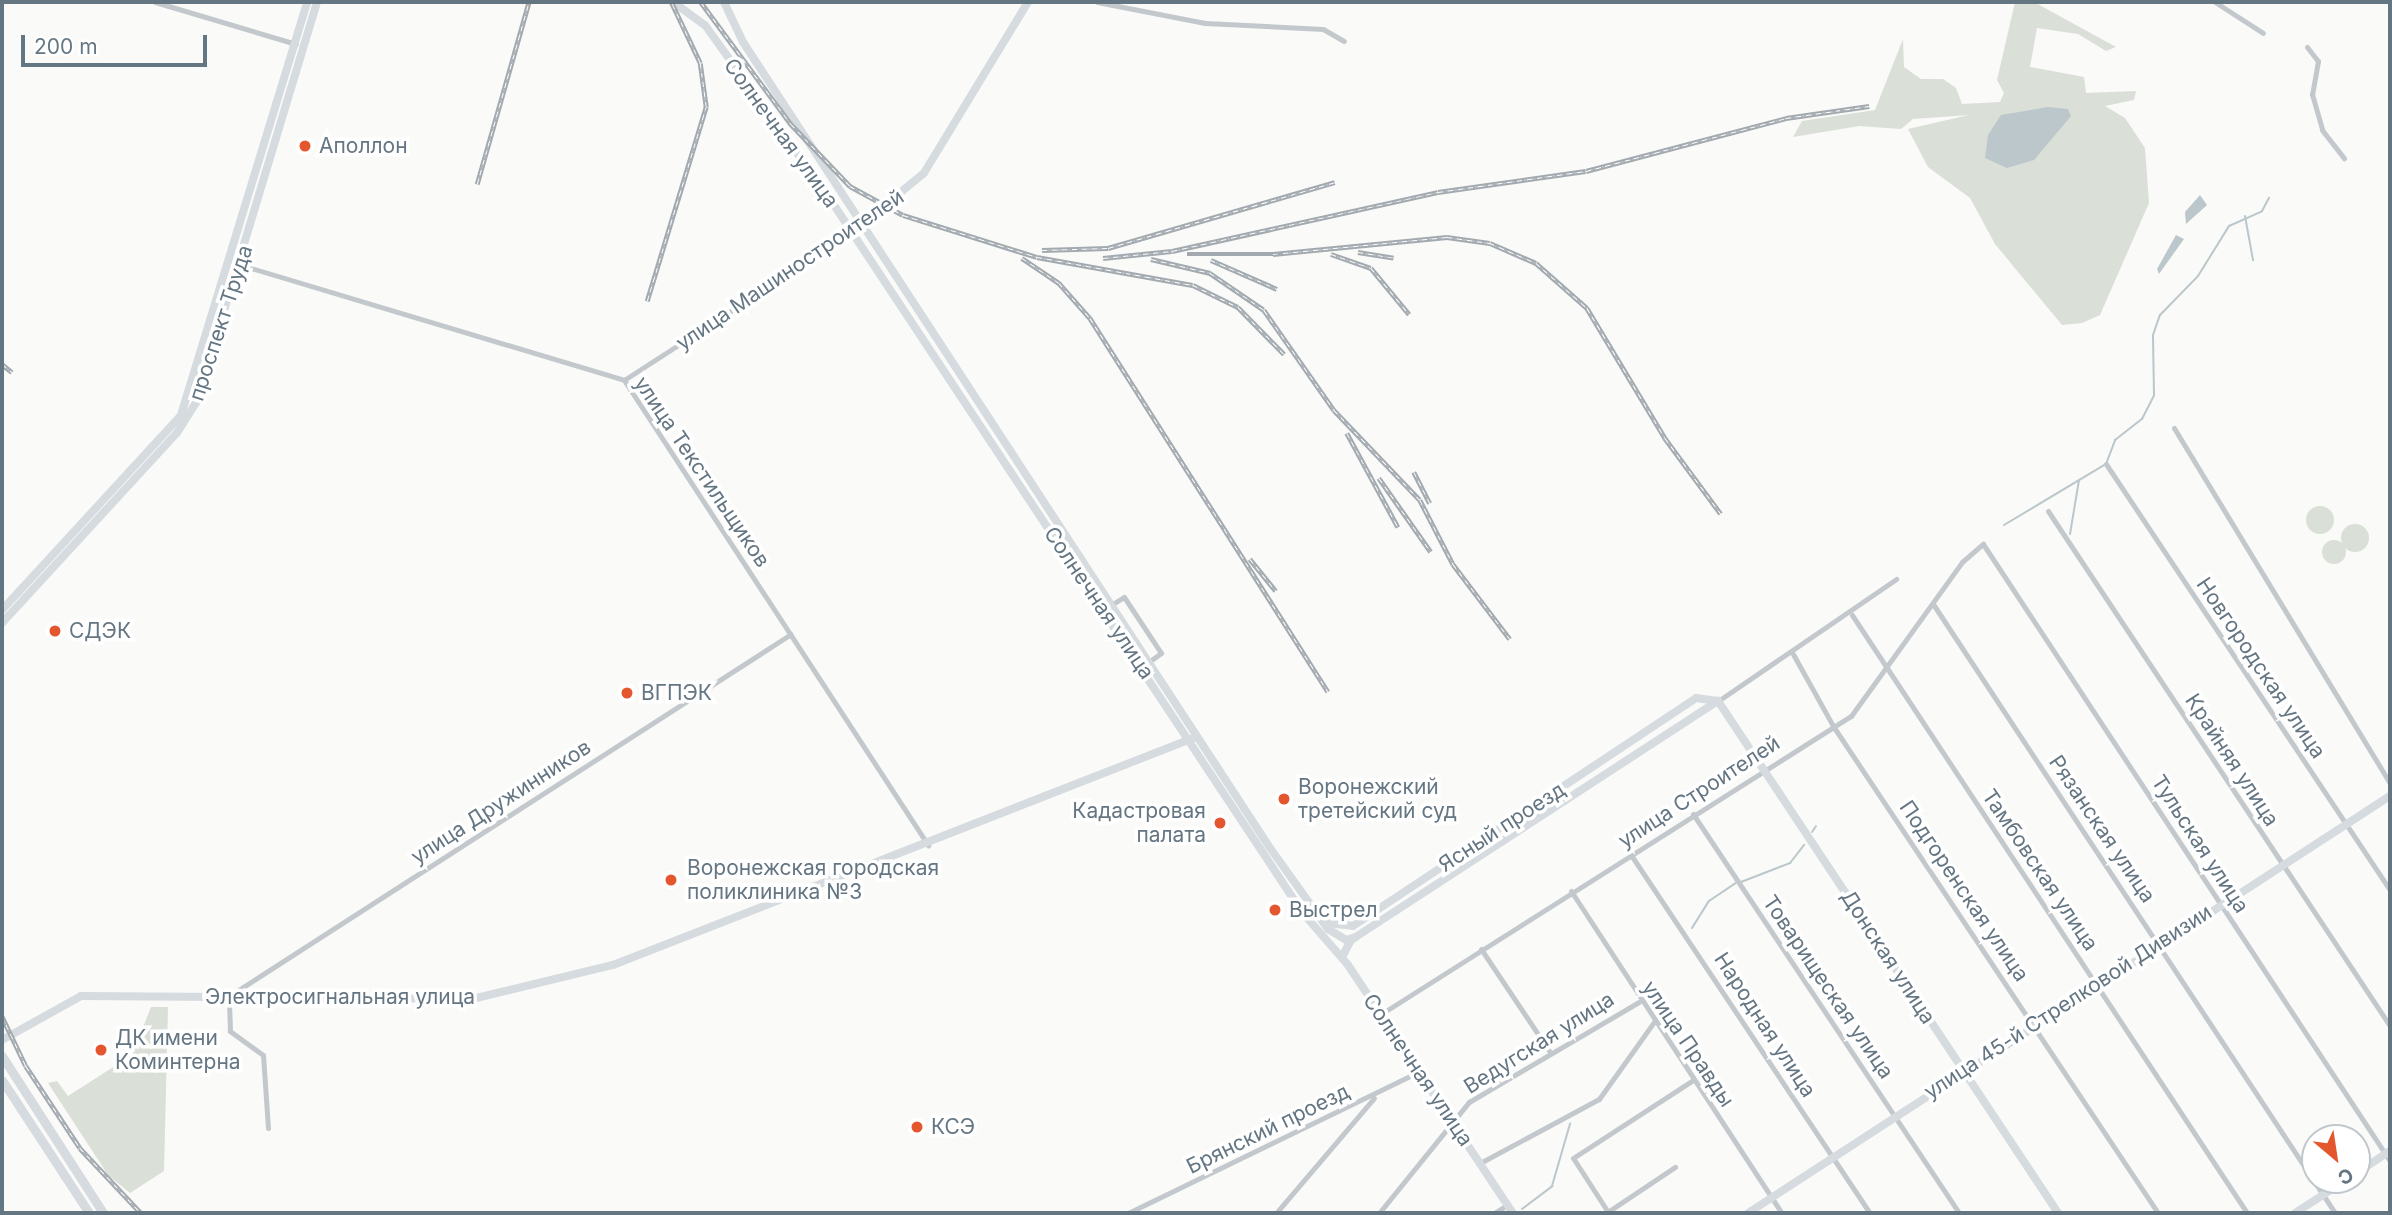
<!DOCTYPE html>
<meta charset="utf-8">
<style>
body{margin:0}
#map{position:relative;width:2392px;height:1215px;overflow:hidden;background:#fafaf8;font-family:Inter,sans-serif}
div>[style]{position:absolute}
.green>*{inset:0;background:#dadfd7}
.round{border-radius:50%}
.water>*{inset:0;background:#bbc7cb}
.stream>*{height:2px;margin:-1px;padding:0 1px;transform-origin:1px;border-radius:1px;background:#bbc7cb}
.street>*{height:5px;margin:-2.5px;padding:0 2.5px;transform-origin:2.5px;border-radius:2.5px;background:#c3c8cc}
.secondary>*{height:8px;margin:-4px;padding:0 4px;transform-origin:4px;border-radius:4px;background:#d6dbdf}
.primary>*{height:9px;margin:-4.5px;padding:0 4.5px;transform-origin:4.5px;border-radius:4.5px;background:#d6dbdf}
.rail>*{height:4.5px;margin-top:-2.25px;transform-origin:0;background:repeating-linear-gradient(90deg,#fff 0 5px,#a2aab0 0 10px);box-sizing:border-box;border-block:2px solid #a2aab0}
.dots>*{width:19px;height:19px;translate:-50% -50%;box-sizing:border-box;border:4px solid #fff;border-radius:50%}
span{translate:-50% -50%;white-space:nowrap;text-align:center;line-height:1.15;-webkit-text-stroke:7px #fff;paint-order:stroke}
.street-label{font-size:21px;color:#657683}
.poi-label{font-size:21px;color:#657683}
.left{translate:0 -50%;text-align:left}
.right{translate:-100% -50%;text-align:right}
.frame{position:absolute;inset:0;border:4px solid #657683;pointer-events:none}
.north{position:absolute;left:2301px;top:1124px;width:70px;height:70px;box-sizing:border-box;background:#fff;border:2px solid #c1c8cd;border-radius:50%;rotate:151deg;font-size:19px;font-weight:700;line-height:28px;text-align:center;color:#657683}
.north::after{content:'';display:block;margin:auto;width:24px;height:32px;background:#e4572e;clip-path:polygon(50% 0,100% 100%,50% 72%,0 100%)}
.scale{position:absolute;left:21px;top:35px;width:186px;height:32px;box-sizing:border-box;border:4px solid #657683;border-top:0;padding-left:9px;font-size:21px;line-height:24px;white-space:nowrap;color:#657683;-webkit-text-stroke:5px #fff;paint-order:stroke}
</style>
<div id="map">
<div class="green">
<i style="clip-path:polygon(2015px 2px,2034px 2px,2116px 47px,2106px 51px,2078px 34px,2037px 28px,2030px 67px,2084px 77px,2086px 93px,2136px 91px,2134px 100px,2105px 106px,2125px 118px,2145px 148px,2149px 203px,2100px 315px,2082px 323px,2062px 325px,1995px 244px,1970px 198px,1928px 167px,1908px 129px,1969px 115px,1913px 119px,1901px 129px,1859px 126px,1793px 137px,1802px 121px,1875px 110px,1903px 39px,1904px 67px,1921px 79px,1943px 79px,1956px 88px,1962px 104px,2000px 102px,2004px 93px,1997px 80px)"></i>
<i class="round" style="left:2306px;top:506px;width:28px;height:28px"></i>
<i class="round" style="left:2341px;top:524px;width:28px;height:28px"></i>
<i class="round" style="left:2322px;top:540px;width:24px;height:24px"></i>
<i style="clip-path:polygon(151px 1007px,168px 1007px,164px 1171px,130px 1193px,108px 1175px,48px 1083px,57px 1081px,68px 1096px,132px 1055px)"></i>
</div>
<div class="water">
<i style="clip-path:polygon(2048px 107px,2068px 109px,2071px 116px,2034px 160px,2007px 168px,1985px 158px,1988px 135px,2001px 115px)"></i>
<i style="clip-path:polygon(2200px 195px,2207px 205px,2186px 224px,2185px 212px)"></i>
<i style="clip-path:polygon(2176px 235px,2184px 239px,2159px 274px,2157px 269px)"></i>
</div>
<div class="stream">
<i style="left:2245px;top:216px;width:45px;rotate:79.7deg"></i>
<i style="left:2004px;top:525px;width:119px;rotate:-30.9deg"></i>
<i style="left:2106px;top:464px;width:26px;rotate:-69deg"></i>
<i style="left:2115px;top:440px;width:34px;rotate:-38deg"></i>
<i style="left:2142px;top:419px;width:27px;rotate:-63deg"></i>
<i style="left:2154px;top:395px;width:60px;rotate:-91deg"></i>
<i style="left:2153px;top:335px;width:21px;rotate:-71deg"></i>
<i style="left:2160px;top:315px;width:54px;rotate:-45.7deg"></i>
<i style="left:2198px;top:276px;width:59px;rotate:-58.2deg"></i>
<i style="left:2229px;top:226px;width:36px;rotate:-24deg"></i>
<i style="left:2262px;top:211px;width:15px;rotate:-62deg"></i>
<i style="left:2070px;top:534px;width:55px;rotate:-80.5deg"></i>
<i style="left:1812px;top:832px;width:7px;rotate:-56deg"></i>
<i style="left:1741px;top:882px;width:53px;rotate:-21.2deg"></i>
<i style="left:1790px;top:863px;width:23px;rotate:-52deg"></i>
<i style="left:1692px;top:928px;width:32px;rotate:-58deg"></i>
<i style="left:1709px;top:901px;width:32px;rotate:-34deg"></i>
<i style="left:1522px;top:1209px;width:38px;rotate:-37deg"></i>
<i style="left:1552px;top:1186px;width:65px;rotate:-73.8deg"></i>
</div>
<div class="street">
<i style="left:155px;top:2px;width:147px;rotate:16.6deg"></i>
<i style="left:1097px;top:2px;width:110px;rotate:11deg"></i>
<i style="left:1205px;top:23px;width:118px;rotate:2.9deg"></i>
<i style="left:1323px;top:29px;width:24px;rotate:30deg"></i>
<i style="left:2215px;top:2px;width:57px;rotate:32.9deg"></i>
<i style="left:2307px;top:47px;width:18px;rotate:52deg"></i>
<i style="left:2318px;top:61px;width:34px;rotate:100deg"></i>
<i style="left:2312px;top:94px;width:37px;rotate:74deg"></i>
<i style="left:2322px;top:130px;width:36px;rotate:52deg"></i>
<i style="left:241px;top:265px;width:400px;rotate:16.7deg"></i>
<i style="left:624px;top:380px;width:556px;rotate:56.82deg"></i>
<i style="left:624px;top:380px;width:270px;rotate:-32.9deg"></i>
<i style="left:2174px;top:428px;width:416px;rotate:58.7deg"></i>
<i style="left:2106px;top:464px;width:512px;rotate:56.31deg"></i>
<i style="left:2048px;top:511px;width:618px;rotate:56.41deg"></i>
<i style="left:1933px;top:604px;width:730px;rotate:56.57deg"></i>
<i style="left:1111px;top:605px;width:15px;rotate:-32deg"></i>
<i style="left:1124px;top:597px;width:67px;rotate:56.5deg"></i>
<i style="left:1161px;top:653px;width:17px;rotate:144deg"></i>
<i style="left:1852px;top:615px;width:717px;rotate:56.55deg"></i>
<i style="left:1793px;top:654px;width:82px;rotate:60.9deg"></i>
<i style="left:1833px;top:726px;width:585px;rotate:56.28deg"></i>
<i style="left:1718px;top:701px;width:216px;rotate:-34.4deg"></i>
<i style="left:1693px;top:814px;width:480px;rotate:56.3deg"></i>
<i style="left:1631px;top:855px;width:430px;rotate:56.3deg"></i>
<i style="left:1571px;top:891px;width:385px;rotate:56.8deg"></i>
<i style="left:1481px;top:949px;width:124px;rotate:56.2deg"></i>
<i style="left:1381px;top:1014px;width:557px;rotate:-32.38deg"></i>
<i style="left:1851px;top:716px;width:190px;rotate:-54.2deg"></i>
<i style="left:1962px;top:562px;width:28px;rotate:-41deg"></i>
<i style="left:1983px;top:544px;width:739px;rotate:56.59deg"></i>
<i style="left:268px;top:1128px;width:73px;rotate:-93.9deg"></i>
<i style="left:263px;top:1055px;width:41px;rotate:-144deg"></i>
<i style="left:230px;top:1031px;width:35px;rotate:-92deg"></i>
<i style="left:229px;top:996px;width:668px;rotate:-32.79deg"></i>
<i style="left:1480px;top:1163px;width:135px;rotate:-28.3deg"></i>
<i style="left:1599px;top:1099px;width:95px;rotate:-54.5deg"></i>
<i style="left:1608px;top:1212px;width:64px;rotate:-122.9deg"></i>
<i style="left:1573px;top:1158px;width:143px;rotate:-33deg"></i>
<i style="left:1128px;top:1213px;width:326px;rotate:-25.9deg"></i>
<i style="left:1276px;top:1213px;width:151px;rotate:-49.6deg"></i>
<i style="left:1379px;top:1213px;width:143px;rotate:-51deg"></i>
<i style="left:1469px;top:1102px;width:197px;rotate:-30.5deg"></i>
<i style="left:1494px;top:1213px;width:15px;rotate:-32deg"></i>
<i style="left:1606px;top:1213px;width:83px;rotate:-33.7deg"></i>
</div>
<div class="secondary">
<i style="left:673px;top:2px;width:39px;rotate:36deg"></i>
<i style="left:705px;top:25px;width:211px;rotate:54.3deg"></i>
<i style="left:828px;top:196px;width:859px;rotate:56.49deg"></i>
<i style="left:1302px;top:912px;width:70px;rotate:49deg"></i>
<i style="left:1348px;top:965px;width:298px;rotate:56.4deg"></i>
<i style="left:724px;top:2px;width:44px;rotate:64.6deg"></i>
<i style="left:743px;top:42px;width:963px;rotate:56.82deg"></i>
<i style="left:1270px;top:848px;width:100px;rotate:54.4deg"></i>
<i style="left:1328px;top:929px;width:21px;rotate:31deg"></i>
<i style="left:1346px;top:940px;width:10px;rotate:-17deg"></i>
<i style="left:851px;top:233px;width:94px;rotate:-39.4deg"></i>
<i style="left:924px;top:173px;width:200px;rotate:-58.7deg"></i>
<i style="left:2px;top:610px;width:265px;rotate:-47.4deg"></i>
<i style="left:181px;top:415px;width:432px;rotate:-73deg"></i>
<i style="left:2px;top:623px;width:258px;rotate:-47.4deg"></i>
<i style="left:177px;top:433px;width:36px;rotate:-58deg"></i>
<i style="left:196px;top:403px;width:419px;rotate:-73.2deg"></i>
<i style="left:1718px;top:701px;width:615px;rotate:56.41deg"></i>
<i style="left:1326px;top:923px;width:27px;rotate:6deg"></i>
<i style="left:1353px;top:926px;width:412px;rotate:-33.6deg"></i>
<i style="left:1696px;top:698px;width:22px;rotate:8deg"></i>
<i style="left:1342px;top:957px;width:19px;rotate:-62deg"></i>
<i style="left:1351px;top:940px;width:438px;rotate:-33.1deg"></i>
<i style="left:2px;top:1040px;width:90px;rotate:-29.1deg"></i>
<i style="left:81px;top:996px;width:391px;rotate:0.4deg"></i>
<i style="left:472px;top:999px;width:145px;rotate:-13.6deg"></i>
<i style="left:613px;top:965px;width:626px;rotate:-21.36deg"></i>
<i style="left:2357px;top:1173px;width:40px;rotate:-34deg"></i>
<i style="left:1748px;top:1213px;width:766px;rotate:-33.01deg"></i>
<i style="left:2295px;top:1213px;width:61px;rotate:-32.9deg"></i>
</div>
<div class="primary">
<i style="left:2px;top:1056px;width:187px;rotate:57.2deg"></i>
<i style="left:2px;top:1080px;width:159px;rotate:56.8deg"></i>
</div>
<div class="rail">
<i style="left:701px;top:2px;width:152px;rotate:53.6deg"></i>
<i style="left:791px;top:124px;width:86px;rotate:46.4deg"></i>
<i style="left:850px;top:186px;width:60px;rotate:28.7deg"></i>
<i style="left:903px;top:215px;width:140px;rotate:17.4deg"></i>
<i style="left:1037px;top:257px;width:158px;rotate:10.2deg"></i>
<i style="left:1193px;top:285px;width:50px;rotate:26.1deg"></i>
<i style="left:1238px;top:307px;width:66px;rotate:45.6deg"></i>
<i style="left:477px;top:184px;width:189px;rotate:-74.1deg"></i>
<i style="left:1042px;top:250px;width:66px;rotate:-1.7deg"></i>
<i style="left:1108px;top:248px;width:236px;rotate:-16.2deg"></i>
<i style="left:1358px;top:252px;width:36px;rotate:9deg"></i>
<i style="left:1187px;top:254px;width:95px"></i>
<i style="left:1273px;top:254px;width:175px;rotate:-5.6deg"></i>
<i style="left:1447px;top:237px;width:43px;rotate:7.9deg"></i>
<i style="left:1490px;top:243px;width:50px;rotate:23.5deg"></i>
<i style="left:1536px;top:263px;width:68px;rotate:41.4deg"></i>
<i style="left:1587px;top:308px;width:152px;rotate:59deg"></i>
<i style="left:1665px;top:438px;width:94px;rotate:53.6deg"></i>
<i style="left:1331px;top:254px;width:42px;rotate:19.3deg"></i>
<i style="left:1371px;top:268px;width:60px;rotate:50.4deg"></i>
<i style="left:1022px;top:258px;width:45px;rotate:34deg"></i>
<i style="left:1059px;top:283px;width:47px;rotate:48.5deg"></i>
<i style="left:1090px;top:318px;width:443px;rotate:57.5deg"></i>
<i style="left:1103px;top:258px;width:69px;rotate:-5.8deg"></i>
<i style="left:1172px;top:251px;width:272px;rotate:-12.5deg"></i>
<i style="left:1438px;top:192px;width:149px;rotate:-8.1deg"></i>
<i style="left:1586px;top:171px;width:207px;rotate:-14.8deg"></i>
<i style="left:1786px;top:118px;width:84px;rotate:-8.2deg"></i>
<i style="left:1151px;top:259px;width:61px;rotate:13.3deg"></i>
<i style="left:1210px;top:273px;width:65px;rotate:34.4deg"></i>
<i style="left:1264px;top:310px;width:122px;rotate:55deg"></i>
<i style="left:1334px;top:410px;width:124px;rotate:46.3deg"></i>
<i style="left:1420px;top:500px;width:72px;rotate:62.7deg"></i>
<i style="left:1453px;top:564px;width:94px;rotate:52.8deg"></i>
<i style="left:1211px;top:260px;width:72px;rotate:23.7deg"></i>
<i style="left:647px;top:301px;width:203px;rotate:-73.1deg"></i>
<i style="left:706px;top:107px;width:44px;rotate:-97.8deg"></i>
<i style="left:700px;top:63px;width:68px;rotate:-115.4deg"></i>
<i style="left:2px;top:364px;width:13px;rotate:39deg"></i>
<i style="left:1347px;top:433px;width:107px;rotate:61.5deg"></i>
<i style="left:1414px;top:472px;width:35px;rotate:63deg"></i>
<i style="left:1379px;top:478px;width:90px;rotate:54.9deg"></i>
<i style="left:1250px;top:559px;width:41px;rotate:50.9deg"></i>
<i style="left:2px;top:1016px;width:55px;rotate:64.4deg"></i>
<i style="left:26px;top:1066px;width:98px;rotate:56.6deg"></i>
<i style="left:80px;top:1148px;width:89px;rotate:46.8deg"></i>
</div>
<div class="dots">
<i style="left:305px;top:146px;background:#e4572e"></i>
<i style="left:55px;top:631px;background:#e4572e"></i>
<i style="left:627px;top:693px;background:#e4572e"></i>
<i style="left:1284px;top:799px;background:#e4572e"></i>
<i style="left:1220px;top:823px;background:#e4572e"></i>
<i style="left:671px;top:880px;background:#e4572e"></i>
<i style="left:1275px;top:910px;background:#e4572e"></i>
<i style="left:101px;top:1050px;background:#e4572e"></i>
<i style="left:917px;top:1127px;background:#e4572e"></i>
</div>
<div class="street-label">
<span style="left:781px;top:133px;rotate:54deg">Солнечная улица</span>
<span style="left:790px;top:270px;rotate:-34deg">улица Машиностроителей</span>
<span style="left:221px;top:323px;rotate:-72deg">проспект Труда</span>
<span style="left:702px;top:472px;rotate:56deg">улица Текстильщиков</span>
<span style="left:1099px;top:603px;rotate:56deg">Солнечная улица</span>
<span style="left:2261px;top:668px;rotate:56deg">Новгородская улица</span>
<span style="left:2232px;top:760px;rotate:57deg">Крайняя улица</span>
<span style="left:1699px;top:792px;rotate:-33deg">улица Строителей</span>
<span style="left:501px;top:802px;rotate:-33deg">улица Дружинников</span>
<span style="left:1502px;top:827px;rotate:-33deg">Ясный проезд</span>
<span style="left:2102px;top:829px;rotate:56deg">Рязанская улица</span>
<span style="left:2200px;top:844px;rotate:57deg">Тульская улица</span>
<span style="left:2040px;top:870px;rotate:56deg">Тамбовская улица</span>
<span style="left:1964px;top:891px;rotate:56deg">Подгоренская улица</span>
<span style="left:1888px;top:957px;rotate:57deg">Донская улица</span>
<span style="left:1828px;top:987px;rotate:56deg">Товарищеская улица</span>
<span style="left:340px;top:997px">Электросигнальная улица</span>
<span style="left:2068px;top:1002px;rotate:-33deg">улица 45-й Стрелковой Дивизии</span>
<span style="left:1765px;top:1025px;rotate:57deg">Народная улица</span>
<span style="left:1539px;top:1043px;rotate:-32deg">Ведугская улица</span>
<span style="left:1688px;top:1044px;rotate:56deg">улица Правды</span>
<span style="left:1418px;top:1070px;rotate:56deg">Солнечная улица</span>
<span style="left:1268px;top:1129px;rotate:-26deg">Брянский проезд</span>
</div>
<div class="poi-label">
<span class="left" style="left:319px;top:146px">Аполлон</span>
<span class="left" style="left:69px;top:631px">СДЭК</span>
<span class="left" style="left:641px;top:693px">ВГПЭК</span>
<span class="left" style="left:1298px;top:799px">Воронежский<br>третейский суд</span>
<span class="right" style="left:1206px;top:823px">Кадастровая<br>палата</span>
<span class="left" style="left:687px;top:880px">Воронежская городская<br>поликлиника №3</span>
<span class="left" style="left:1289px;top:910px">Выстрел</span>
<span class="left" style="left:115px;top:1050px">ДК имени<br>Коминтерна</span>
<span class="left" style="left:931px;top:1127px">КСЭ</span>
</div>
<div class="frame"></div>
<div class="north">С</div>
<div class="scale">200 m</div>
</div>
